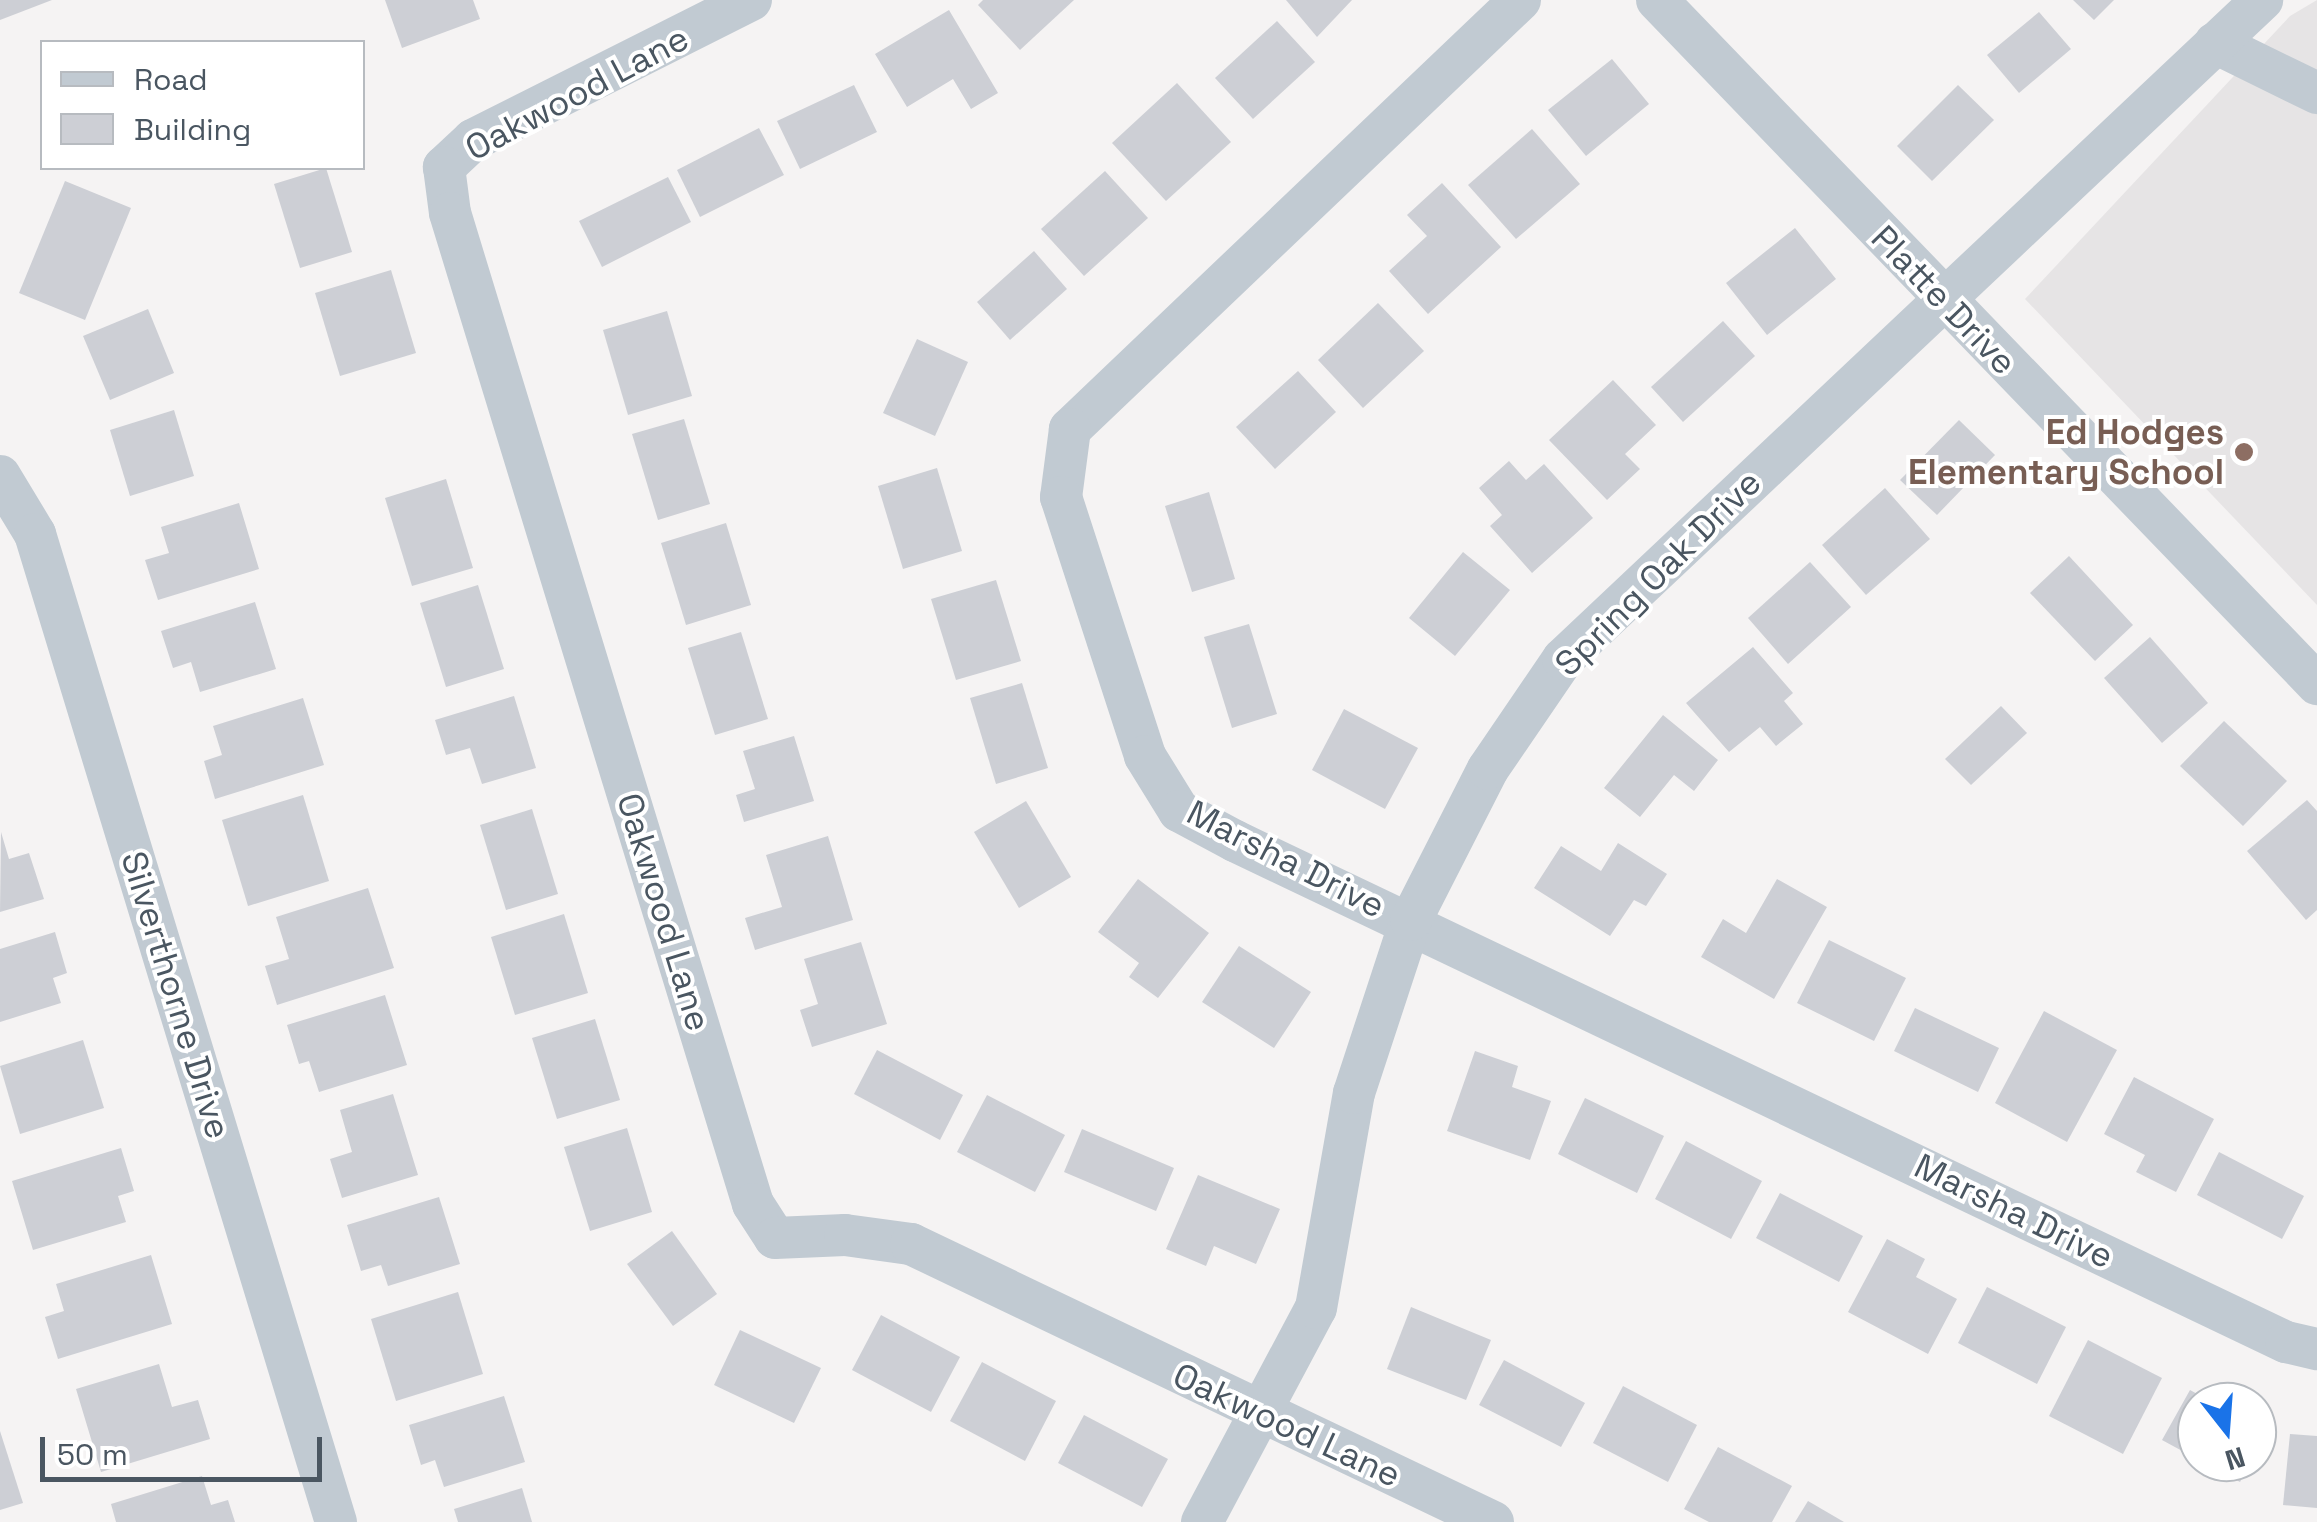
<!DOCTYPE html>
<style>
body{margin:0}
#map{position:relative;width:2317px;height:1522px;overflow:hidden;background:#f5f3f3;font-family:"Space Grotesk",sans-serif}
div>[style]{position:absolute}
.education>*{inset:0;background:#e6e4e5}
.building>*{inset:0;background:#cdcfd5}
.minor>*{height:42px;margin:-21px;padding:0 21px;transform-origin:21px;border-radius:21px;background:#c1cad2}
.dots>*{width:28px;height:28px;translate:-50% -50%;box-sizing:border-box;border:5px solid #fff;border-radius:50%}
span{translate:-50% -50%;white-space:nowrap;text-align:center;line-height:1.15;-webkit-text-stroke:8px #fff;paint-order:stroke}
.street-label{font-size:35px;color:#4a5661}
.education-label{font-size:35px;color:#785e54;font-weight:700}
.right{translate:-100% -50%;text-align:right}
.legend{position:absolute;left:40px;top:40px;width:325px;height:130px;box-sizing:border-box;background:#fff;border:2px solid #b7bbc0;margin:0;padding:12px 18px;list-style:none;font-size:30px;color:#4a5661}
.legend li{display:flex;align-items:center;gap:20px;height:50px}
.legend b{width:50px;border:2px solid #b7bbc0}
.north{position:absolute;left:2177px;top:1382px;width:100px;height:100px;box-sizing:border-box;background:#fff;border:2px solid #b7bbc0;border-radius:50%;rotate:163deg;font-size:28px;font-weight:700;line-height:40px;text-align:center;color:#4a5661}
.north::after{content:'';display:block;margin:auto;width:35px;height:45px;background:#1a73e8;clip-path:polygon(50% 0,100% 100%,50% 72%,0 100%)}
.scale{position:absolute;left:40px;top:1437px;width:282px;height:45px;box-sizing:border-box;border:5px solid #4a5661;border-top:0;padding-left:12px;font-size:30px;line-height:35px;white-space:nowrap;color:#4a5661;-webkit-text-stroke:8px #fff;paint-order:stroke}
</style>
<div id="map">
<div class="education">
<i style="clip-path:polygon(2317px 0,2317px 605px,2025px 299px,2290px 16px)"></i>
</div>
<div class="building">
<i style="clip-path:polygon(0 0,52px 0,0 20px)"></i>
<i style="clip-path:polygon(385px 0,473px 0,480px 19px,402px 48px)"></i>
<i style="clip-path:polygon(983px 0,1074px 0,1020px 50px,978px 5px)"></i>
<i style="clip-path:polygon(1286px 0,1352px 0,1317px 37px)"></i>
<i style="clip-path:polygon(2073px 0,2114px 0,2094px 20px)"></i>
<i style="clip-path:polygon(949px 10px,998px 93px,971px 109px,953px 79px,907px 107px,875px 54px)"></i>
<i style="clip-path:polygon(2039px 12px,2071px 49px,2019px 93px,1987px 55px)"></i>
<i style="clip-path:polygon(1277px 21px,1315px 62px,1253px 119px,1215px 78px)"></i>
<i style="clip-path:polygon(1612px 59px,1649px 104px,1586px 156px,1548px 110px)"></i>
<i style="clip-path:polygon(1177px 83px,1231px 142px,1166px 201px,1112px 143px)"></i>
<i style="clip-path:polygon(854px 85px,877px 132px,800px 169px,777px 121px)"></i>
<i style="clip-path:polygon(1958px 85px,1994px 120px,1932px 181px,1897px 146px)"></i>
<i style="clip-path:polygon(759px 128px,784px 175px,700px 217px,677px 170px)"></i>
<i style="clip-path:polygon(1532px 129px,1580px 184px,1516px 239px,1468px 185px)"></i>
<i style="clip-path:polygon(326px 168px,352px 252px,300px 268px,274px 184px)"></i>
<i style="clip-path:polygon(1105px 171px,1148px 218px,1084px 276px,1041px 229px)"></i>
<i style="clip-path:polygon(668px 177px,691px 222px,602px 267px,579px 221px)"></i>
<i style="clip-path:polygon(65px 181px,131px 208px,85px 320px,19px 293px)"></i>
<i style="clip-path:polygon(1442px 183px,1501px 247px,1428px 314px,1389px 271px,1427px 236px,1407px 215px)"></i>
<i style="clip-path:polygon(1795px 228px,1836px 279px,1767px 335px,1726px 283px)"></i>
<i style="clip-path:polygon(1034px 251px,1067px 289px,1010px 340px,977px 302px)"></i>
<i style="clip-path:polygon(391px 270px,416px 353px,340px 376px,315px 293px)"></i>
<i style="clip-path:polygon(1378px 303px,1424px 351px,1363px 408px,1318px 360px)"></i>
<i style="clip-path:polygon(148px 309px,174px 373px,110px 400px,83px 336px)"></i>
<i style="clip-path:polygon(667px 311px,692px 396px,628px 415px,603px 330px)"></i>
<i style="clip-path:polygon(1723px 321px,1755px 356px,1683px 422px,1651px 387px)"></i>
<i style="clip-path:polygon(917px 339px,968px 362px,935px 436px,883px 413px)"></i>
<i style="clip-path:polygon(1298px 371px,1336px 412px,1275px 469px,1236px 427px)"></i>
<i style="clip-path:polygon(1613px 380px,1656px 425px,1625px 454px,1640px 469px,1607px 500px,1549px 440px)"></i>
<i style="clip-path:polygon(174px 410px,194px 476px,130px 496px,110px 430px)"></i>
<i style="clip-path:polygon(684px 419px,710px 504px,658px 520px,632px 434px)"></i>
<i style="clip-path:polygon(1959px 420px,1995px 455px,1937px 515px,1900px 480px)"></i>
<i style="clip-path:polygon(1509px 461px,1526px 480px,1544px 464px,1593px 518px,1532px 573px,1490px 526px,1502px 515px,1479px 488px)"></i>
<i style="clip-path:polygon(937px 468px,962px 551px,903px 569px,878px 486px)"></i>
<i style="clip-path:polygon(446px 479px,473px 568px,412px 586px,385px 498px)"></i>
<i style="clip-path:polygon(1885px 488px,1930px 539px,1866px 595px,1822px 545px)"></i>
<i style="clip-path:polygon(1209px 492px,1235px 579px,1192px 592px,1165px 506px)"></i>
<i style="clip-path:polygon(239px 503px,259px 569px,158px 600px,145px 560px,169px 553px,161px 527px)"></i>
<i style="clip-path:polygon(726px 523px,751px 605px,686px 625px,661px 543px)"></i>
<i style="clip-path:polygon(1463px 552px,1510px 590px,1455px 656px,1409px 618px)"></i>
<i style="clip-path:polygon(2069px 556px,2133px 625px,2095px 661px,2030px 593px)"></i>
<i style="clip-path:polygon(1810px 562px,1851px 607px,1788px 664px,1748px 618px)"></i>
<i style="clip-path:polygon(996px 580px,1021px 661px,956px 680px,931px 599px)"></i>
<i style="clip-path:polygon(478px 585px,504px 669px,446px 687px,420px 603px)"></i>
<i style="clip-path:polygon(255px 602px,276px 669px,200px 692px,191px 662px,173px 668px,161px 631px)"></i>
<i style="clip-path:polygon(1249px 624px,1277px 714px,1232px 728px,1204px 637px)"></i>
<i style="clip-path:polygon(741px 632px,768px 719px,715px 735px,688px 648px)"></i>
<i style="clip-path:polygon(2150px 637px,2208px 703px,2162px 743px,2104px 678px)"></i>
<i style="clip-path:polygon(1753px 647px,1793px 693px,1784px 701px,1803px 724px,1776px 746px,1760px 727px,1729px 752px,1686px 703px)"></i>
<i style="clip-path:polygon(1022px 683px,1048px 768px,996px 784px,970px 698px)"></i>
<i style="clip-path:polygon(514px 696px,536px 768px,482px 784px,470px 748px,446px 755px,435px 720px)"></i>
<i style="clip-path:polygon(303px 698px,324px 765px,215px 799px,204px 761px,222px 755px,213px 726px)"></i>
<i style="clip-path:polygon(2001px 706px,2027px 733px,1971px 785px,1945px 759px)"></i>
<i style="clip-path:polygon(1344px 709px,1418px 748px,1385px 809px,1312px 770px)"></i>
<i style="clip-path:polygon(1663px 715px,1718px 760px,1694px 791px,1674px 775px,1640px 817px,1604px 788px)"></i>
<i style="clip-path:polygon(2224px 721px,2287px 781px,2243px 826px,2180px 766px)"></i>
<i style="clip-path:polygon(794px 736px,814px 801px,744px 822px,736px 795px,755px 789px,743px 751px)"></i>
<i style="clip-path:polygon(303px 795px,329px 881px,248px 906px,222px 820px)"></i>
<i style="clip-path:polygon(2307px 800px,2317px 811px,2317px 910px,2306px 920px,2247px 851px)"></i>
<i style="clip-path:polygon(1026px 801px,1071px 877px,1019px 908px,974px 832px)"></i>
<i style="clip-path:polygon(532px 809px,558px 894px,506px 910px,480px 825px)"></i>
<i style="clip-path:polygon(1px 832px,9px 859px,29px 853px,44px 899px,0 912px)"></i>
<i style="clip-path:polygon(828px 836px,853px 920px,755px 950px,745px 918px,782px 907px,766px 855px)"></i>
<i style="clip-path:polygon(1618px 843px,1667px 874px,1646px 906px,1634px 900px,1610px 936px,1534px 888px,1561px 846px,1601px 871px)"></i>
<i style="clip-path:polygon(1138px 879px,1209px 933px,1158px 998px,1129px 977px,1139px 963px,1098px 932px)"></i>
<i style="clip-path:polygon(1777px 879px,1827px 907px,1774px 999px,1701px 957px,1723px 919px,1746px 933px)"></i>
<i style="clip-path:polygon(368px 888px,394px 968px,277px 1005px,265px 966px,289px 959px,276px 917px)"></i>
<i style="clip-path:polygon(564px 914px,588px 993px,515px 1015px,491px 937px)"></i>
<i style="clip-path:polygon(55px 932px,67px 973px,53px 978px,61px 1003px,0 1022px,0 949px)"></i>
<i style="clip-path:polygon(1829px 940px,1906px 978px,1874px 1041px,1797px 1003px)"></i>
<i style="clip-path:polygon(861px 942px,887px 1024px,812px 1047px,800px 1010px,818px 1004px,804px 959px)"></i>
<i style="clip-path:polygon(1239px 946px,1311px 992px,1274px 1048px,1202px 1002px)"></i>
<i style="clip-path:polygon(385px 995px,407px 1065px,319px 1092px,309px 1061px,299px 1064px,287px 1025px)"></i>
<i style="clip-path:polygon(1915px 1008px,1999px 1048px,1978px 1092px,1894px 1051px)"></i>
<i style="clip-path:polygon(2044px 1011px,2117px 1050px,2067px 1142px,1995px 1103px)"></i>
<i style="clip-path:polygon(595px 1019px,620px 1100px,557px 1119px,532px 1038px)"></i>
<i style="clip-path:polygon(83px 1040px,104px 1108px,20px 1134px,0 1066px)"></i>
<i style="clip-path:polygon(877px 1050px,963px 1095px,940px 1140px,854px 1094px)"></i>
<i style="clip-path:polygon(1475px 1051px,1518px 1066px,1512px 1087px,1551px 1101px,1530px 1160px,1447px 1131px)"></i>
<i style="clip-path:polygon(2134px 1077px,2214px 1119px,2176px 1192px,2136px 1172px,2145px 1155px,2104px 1134px)"></i>
<i style="clip-path:polygon(393px 1094px,418px 1175px,342px 1198px,330px 1159px,352px 1152px,340px 1110px)"></i>
<i style="clip-path:polygon(987px 1095px,1065px 1135px,1035px 1192px,957px 1152px)"></i>
<i style="clip-path:polygon(1585px 1098px,1664px 1136px,1637px 1193px,1558px 1154px)"></i>
<i style="clip-path:polygon(627px 1128px,652px 1212px,590px 1231px,564px 1147px)"></i>
<i style="clip-path:polygon(1082px 1129px,1174px 1168px,1156px 1211px,1064px 1172px)"></i>
<i style="clip-path:polygon(1686px 1141px,1762px 1181px,1731px 1239px,1655px 1199px)"></i>
<i style="clip-path:polygon(121px 1148px,134px 1191px,118px 1196px,126px 1222px,33px 1250px,12px 1181px)"></i>
<i style="clip-path:polygon(2219px 1152px,2304px 1196px,2282px 1239px,2197px 1195px)"></i>
<i style="clip-path:polygon(1198px 1175px,1280px 1209px,1256px 1264px,1214px 1246px,1206px 1266px,1166px 1249px)"></i>
<i style="clip-path:polygon(1780px 1193px,1863px 1236px,1839px 1282px,1756px 1238px)"></i>
<i style="clip-path:polygon(439px 1197px,460px 1264px,388px 1286px,381px 1265px,361px 1271px,347px 1225px)"></i>
<i style="clip-path:polygon(672px 1231px,717px 1294px,673px 1326px,627px 1264px)"></i>
<i style="clip-path:polygon(1887px 1239px,1925px 1259px,1916px 1277px,1957px 1299px,1928px 1354px,1848px 1312px)"></i>
<i style="clip-path:polygon(151px 1255px,172px 1324px,58px 1359px,45px 1317px,64px 1311px,56px 1284px)"></i>
<i style="clip-path:polygon(1987px 1287px,2066px 1327px,2037px 1384px,1958px 1343px)"></i>
<i style="clip-path:polygon(458px 1292px,483px 1374px,396px 1401px,371px 1319px)"></i>
<i style="clip-path:polygon(1411px 1307px,1491px 1340px,1466px 1400px,1387px 1369px)"></i>
<i style="clip-path:polygon(881px 1315px,960px 1357px,931px 1412px,852px 1370px)"></i>
<i style="clip-path:polygon(740px 1330px,821px 1368px,794px 1423px,714px 1385px)"></i>
<i style="clip-path:polygon(2088px 1340px,2162px 1378px,2123px 1454px,2049px 1416px)"></i>
<i style="clip-path:polygon(1504px 1360px,1585px 1403px,1561px 1447px,1479px 1405px)"></i>
<i style="clip-path:polygon(982px 1362px,1056px 1401px,1025px 1461px,950px 1421px)"></i>
<i style="clip-path:polygon(159px 1364px,172px 1407px,198px 1400px,210px 1439px,101px 1472px,76px 1389px)"></i>
<i style="clip-path:polygon(1623px 1386px,1697px 1425px,1668px 1482px,1593px 1443px)"></i>
<i style="clip-path:polygon(2190px 1390px,2212px 1402px,2197px 1402px,2197px 1459px,2162px 1440px)"></i>
<i style="clip-path:polygon(504px 1396px,525px 1462px,444px 1487px,435px 1460px,421px 1465px,409px 1425px)"></i>
<i style="clip-path:polygon(1084px 1415px,1168px 1459px,1142px 1507px,1058px 1463px)"></i>
<i style="clip-path:polygon(0 1431px,23px 1503px,0 1510px)"></i>
<i style="clip-path:polygon(2290px 1434px,2317px 1436px,2317px 1508px,2283px 1505px)"></i>
<i style="clip-path:polygon(1718px 1447px,1792px 1486px,1772px 1522px,1709px 1522px,1684px 1509px)"></i>
<i style="clip-path:polygon(2203px 1462px,2251px 1462px,2240px 1482px)"></i>
<i style="clip-path:polygon(202px 1476px,211px 1505px,228px 1500px,235px 1522px,116px 1522px,111px 1504px)"></i>
<i style="clip-path:polygon(522px 1488px,532px 1522px,458px 1522px,454px 1509px)"></i>
<i style="clip-path:polygon(1808px 1501px,1844px 1522px,1795px 1522px)"></i>
</div>
<div class="minor">
<i style="left:751px;top:0;width:311px;rotate:153.3deg"></i>
<i style="left:473px;top:140px;width:40px;rotate:137deg"></i>
<i style="left:444px;top:167px;width:46px;rotate:82.6deg"></i>
<i style="left:450px;top:213px;width:1036px;rotate:73deg"></i>
<i style="left:753px;top:1204px;width:40px;rotate:57.1deg"></i>
<i style="left:775px;top:1238px;width:70px;rotate:-2.5deg"></i>
<i style="left:845px;top:1235px;width:67px;rotate:7.8deg"></i>
<i style="left:911px;top:1244px;width:645px;rotate:25.53deg"></i>
<i style="left:1520px;top:0;width:622px;rotate:136.37deg"></i>
<i style="left:1070px;top:429px;width:69px;rotate:97.5deg"></i>
<i style="left:1061px;top:497px;width:272px;rotate:72deg"></i>
<i style="left:1145px;top:756px;width:65px;rotate:58.3deg"></i>
<i style="left:1179px;top:811px;width:64px;rotate:28.2deg"></i>
<i style="left:1235px;top:841px;width:1164px;rotate:25.49deg"></i>
<i style="left:2286px;top:1342px;width:32px;rotate:13deg"></i>
<i style="left:1657px;top:0;width:951px;rotate:46.02deg"></i>
<i style="left:2215px;top:43px;width:114px;rotate:26.1deg"></i>
<i style="left:0;top:476px;width:68px;rotate:58.9deg"></i>
<i style="left:35px;top:534px;width:1033px;rotate:73.06deg"></i>
<i style="left:1202px;top:1522px;width:242px;rotate:-62deg"></i>
<i style="left:1316px;top:1308px;width:218px;rotate:-80deg"></i>
<i style="left:1354px;top:1093px;width:182px;rotate:-71.8deg"></i>
<i style="left:1411px;top:920px;width:169px;rotate:-63deg"></i>
<i style="left:1488px;top:769px;width:133px;rotate:-55.7deg"></i>
<i style="left:1563px;top:659px;width:961px;rotate:-43.31deg"></i>
</div>
<div class="dots">
<i style="left:2244px;top:452px;background:#8d6e63"></i>
</div>
<div class="street-label">
<span style="left:577px;top:93px;rotate:-28deg">Oakwood Lane</span>
<span style="left:1944px;top:300px;rotate:46deg">Platte Drive</span>
<span style="left:1658px;top:573px;rotate:-45deg">Spring Oak Drive</span>
<span style="left:1286px;top:859px;rotate:27deg">Marsha Drive</span>
<span style="left:664px;top:912px;rotate:73deg">Oakwood Lane</span>
<span style="left:176px;top:995px;rotate:73deg">Silverthorne Drive</span>
<span style="left:2014px;top:1211px;rotate:26deg">Marsha Drive</span>
<span style="left:1287px;top:1425px;rotate:25deg">Oakwood Lane</span>
</div>
<div class="education-label">
<span class="right" style="left:2224px;top:452px">Ed Hodges<br>Elementary School</span>
</div>
<ul class="legend">
<li><b style="height:12px;background:#c1cad2"></b>Road</li>
<li><b style="height:28px;background:#cdcfd5"></b>Building</li>
</ul>
<div class="north">N</div>
<div class="scale">50 m</div>
</div>
